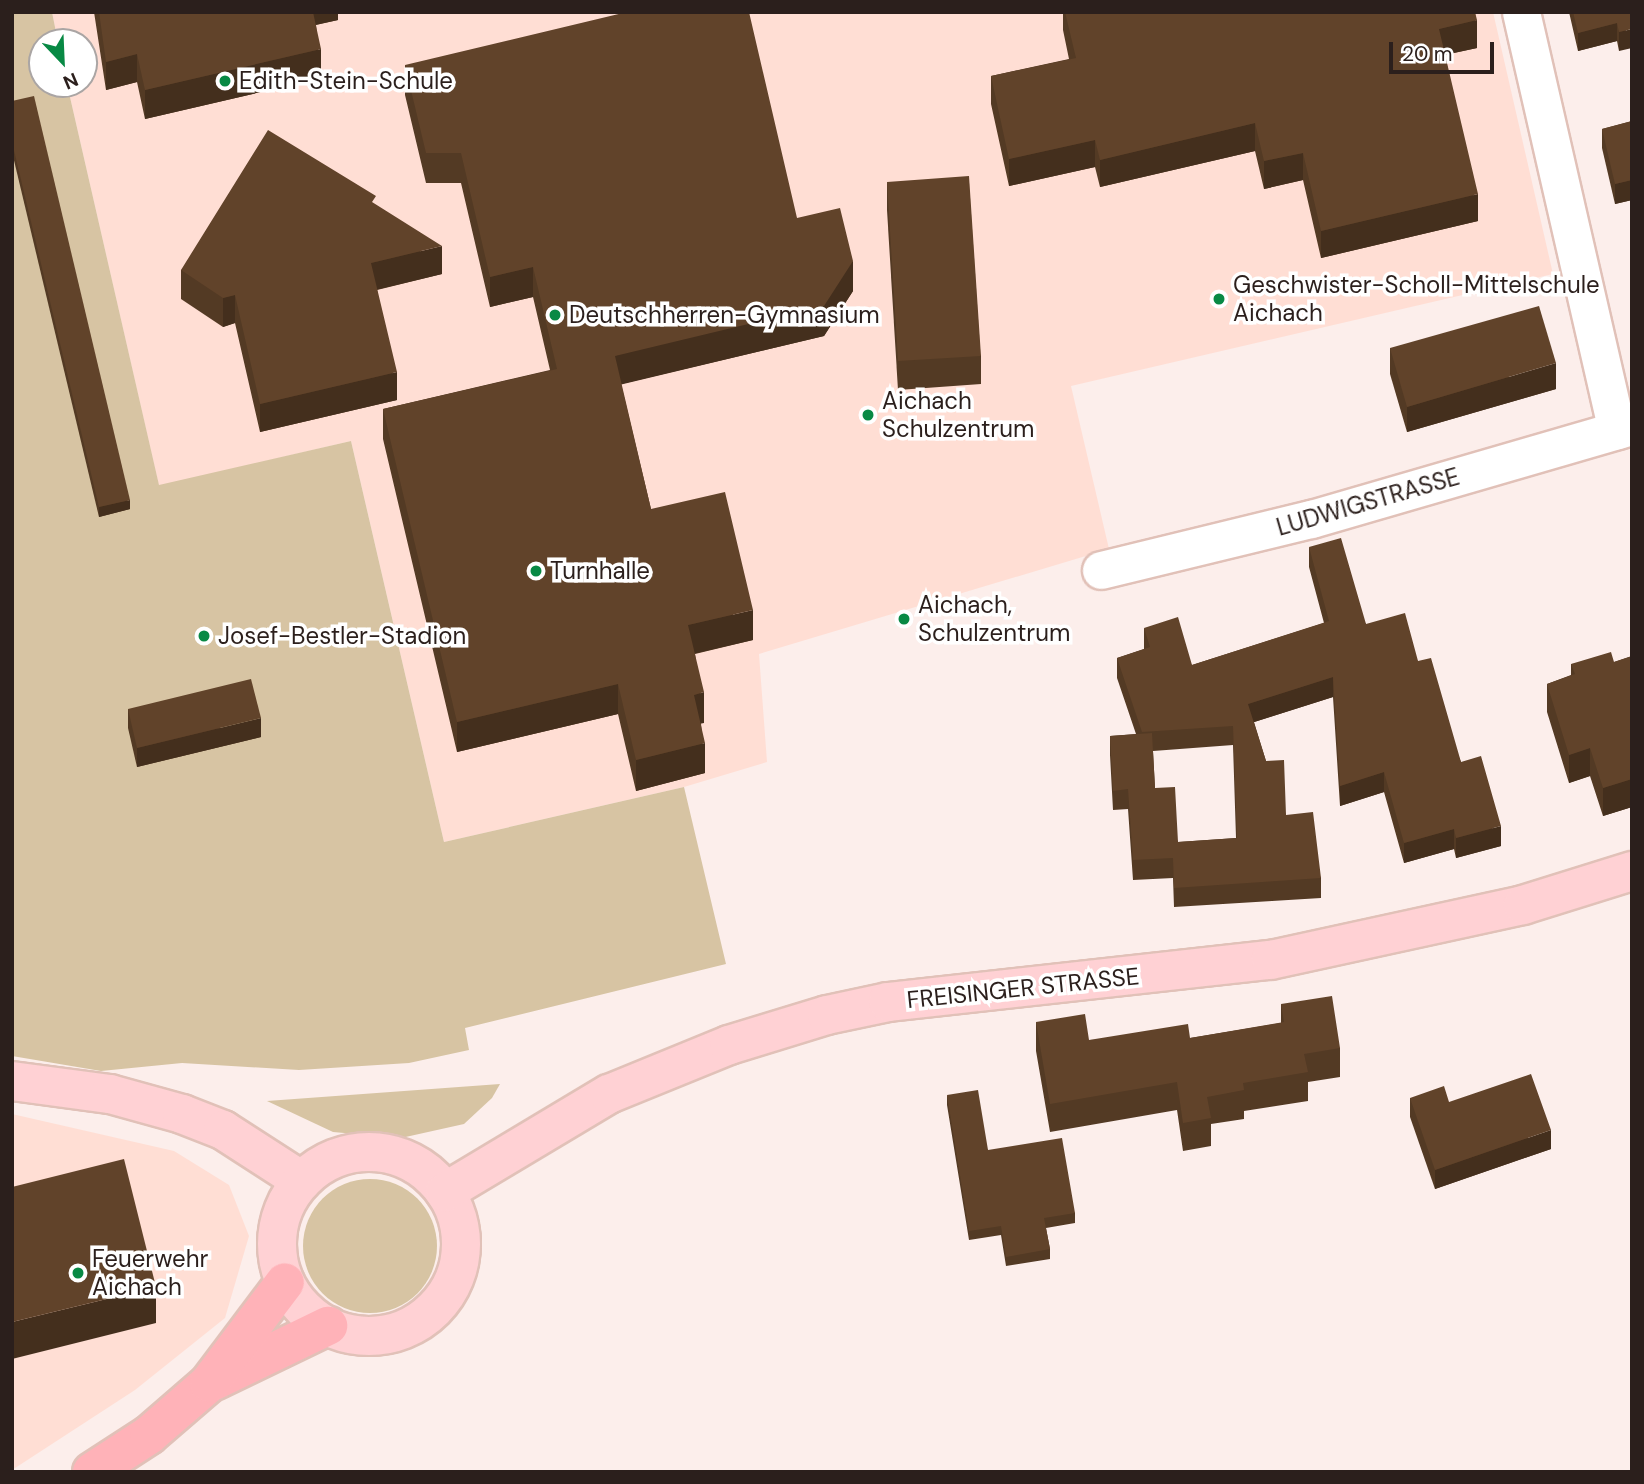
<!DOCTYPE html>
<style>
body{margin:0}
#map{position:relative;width:1644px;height:1484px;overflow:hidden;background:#fceeeb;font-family:"DM Sans",sans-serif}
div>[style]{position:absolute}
.built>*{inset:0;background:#ffded4}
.green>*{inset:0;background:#d7c4a3}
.round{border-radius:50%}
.roads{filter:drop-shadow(2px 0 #e1c1b8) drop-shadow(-2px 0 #e1c1b8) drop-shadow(0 2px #e1c1b8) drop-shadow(0 -2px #e1c1b8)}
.minor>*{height:37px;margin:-18.5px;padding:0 18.5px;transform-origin:18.5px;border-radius:18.5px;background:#fff}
.major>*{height:38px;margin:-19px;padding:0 19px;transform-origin:19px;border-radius:19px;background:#ffd1d4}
.major>.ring{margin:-19px;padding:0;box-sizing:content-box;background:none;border:38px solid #ffd1d4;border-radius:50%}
.highway>*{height:38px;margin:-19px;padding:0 19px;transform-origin:19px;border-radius:19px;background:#ffb2b8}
.wall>*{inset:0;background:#533a24}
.shaded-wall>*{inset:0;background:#442f1d}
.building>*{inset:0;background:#61432a}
.dots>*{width:19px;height:19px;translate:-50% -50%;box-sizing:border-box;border:4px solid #fff;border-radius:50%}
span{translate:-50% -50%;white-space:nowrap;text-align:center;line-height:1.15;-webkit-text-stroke:7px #fff;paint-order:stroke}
.poi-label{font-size:24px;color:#2b1f1c}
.left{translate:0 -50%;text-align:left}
.street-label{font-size:24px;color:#2b1f1c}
.frame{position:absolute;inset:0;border:14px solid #2b1f1c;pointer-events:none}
.north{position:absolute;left:28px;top:28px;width:70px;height:70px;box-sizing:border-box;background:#fff;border:2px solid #aaa5a4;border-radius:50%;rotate:157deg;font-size:19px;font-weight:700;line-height:28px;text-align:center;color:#2b1f1c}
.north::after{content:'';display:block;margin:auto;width:24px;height:32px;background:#088944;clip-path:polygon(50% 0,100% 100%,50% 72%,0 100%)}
.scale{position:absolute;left:1389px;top:42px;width:105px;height:32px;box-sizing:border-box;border:4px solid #2b1f1c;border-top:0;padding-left:9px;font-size:21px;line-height:24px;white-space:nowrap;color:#2b1f1c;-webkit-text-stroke:5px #fff;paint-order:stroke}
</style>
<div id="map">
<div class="built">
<i style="clip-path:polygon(52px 12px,1493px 12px,1553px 274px,1071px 386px,1109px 549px,759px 654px,767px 762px,684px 787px,444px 842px,351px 441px,159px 486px,67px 84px,84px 84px,84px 42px,58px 42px)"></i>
<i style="clip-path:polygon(12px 1114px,174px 1151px,229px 1185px,249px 1236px,225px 1318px,135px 1390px,12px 1470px)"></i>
</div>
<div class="green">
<i style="clip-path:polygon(12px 12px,52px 12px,58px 42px,42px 42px,42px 84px,67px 84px,159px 485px,351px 441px,444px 842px,684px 787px,726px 964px,465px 1028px,469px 1050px,409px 1063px,299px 1070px,182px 1063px,101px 1071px,12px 1056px)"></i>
<i style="clip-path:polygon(500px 1084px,492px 1098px,464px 1124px,401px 1138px,333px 1132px,267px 1101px)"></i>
<i class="round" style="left:303px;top:1179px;width:134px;height:134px"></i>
</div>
<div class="roads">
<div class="minor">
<i style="left:1521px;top:12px;width:429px;rotate:77.1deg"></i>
<i style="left:1101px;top:570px;width:216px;rotate:-13.7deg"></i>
<i style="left:1311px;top:519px;width:334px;rotate:-16.2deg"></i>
</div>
<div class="major">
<i style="left:12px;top:1081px;width:99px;rotate:7.6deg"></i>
<i style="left:110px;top:1094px;width:75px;rotate:15.5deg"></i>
<i style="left:182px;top:1114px;width:44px;rotate:21.3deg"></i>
<i style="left:223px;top:1130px;width:94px;rotate:32.8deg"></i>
<i class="ring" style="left:277px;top:1152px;width:146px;height:146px"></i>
<i style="left:445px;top:1192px;width:191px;rotate:-30.9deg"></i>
<i style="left:609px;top:1094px;width:130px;rotate:-22.2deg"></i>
<i style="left:729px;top:1045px;width:102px;rotate:-17deg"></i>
<i style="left:827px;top:1015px;width:62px;rotate:-12deg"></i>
<i style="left:888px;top:1002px;width:385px;rotate:-6.3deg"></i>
<i style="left:1271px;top:960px;width:258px;rotate:-12.3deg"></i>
<i style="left:1523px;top:905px;width:114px;rotate:-17.3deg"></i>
</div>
<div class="highway">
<i style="left:214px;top:1381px;width:127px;rotate:-25.8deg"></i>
<i style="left:92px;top:1472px;width:68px;rotate:-33deg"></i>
<i style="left:149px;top:1435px;width:79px;rotate:-40.9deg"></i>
<i style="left:209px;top:1383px;width:126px;rotate:-53deg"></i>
</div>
</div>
<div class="wall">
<i style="clip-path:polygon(94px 12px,338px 12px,338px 20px,316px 25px,321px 78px,145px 119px,137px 82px,106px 90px)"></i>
<i style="clip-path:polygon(1063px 12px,1475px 12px,1477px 48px,1445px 55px,1478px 221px,1321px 258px,1303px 180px,1264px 189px,1255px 151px,1100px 187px,1095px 167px,1009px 186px,991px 104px,991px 76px,1069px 59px,1063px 30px)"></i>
<i style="clip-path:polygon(1569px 12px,1632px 12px,1619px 51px,1617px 41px,1578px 51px)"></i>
<i style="clip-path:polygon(405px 65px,797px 218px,853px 291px,824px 336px,621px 384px,651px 509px,753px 640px,695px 654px,704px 723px,701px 723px,705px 773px,636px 791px,618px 714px,457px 752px,383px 439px,383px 409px,550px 370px,533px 297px,490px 307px,461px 183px,426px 183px,405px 95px)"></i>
<i style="clip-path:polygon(12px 101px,130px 509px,99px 517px,12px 152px)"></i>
<i style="clip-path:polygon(1632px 121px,1632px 200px,1615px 204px,1602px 148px,1602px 129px)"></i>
<i style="clip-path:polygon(887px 182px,981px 356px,981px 384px,898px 390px,887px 210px)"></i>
<i style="clip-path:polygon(376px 205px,442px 274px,377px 290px,397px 400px,260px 432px,235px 323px,223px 327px,181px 299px,181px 270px)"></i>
<i style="clip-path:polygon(1390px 348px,1556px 389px,1407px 432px,1390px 374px)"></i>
<i style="clip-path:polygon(evenodd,1309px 547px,1366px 624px,1418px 661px,1461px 762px,1501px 846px,1456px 858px,1454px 849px,1404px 863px,1384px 792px,1340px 806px,1333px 697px,1254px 722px,1266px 761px,1286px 815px,1321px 878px,1321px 898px,1174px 907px,1173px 878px,1133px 880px,1128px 809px,1113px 810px,1110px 755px,1110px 736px,1136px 734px,1117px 678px,1117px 658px,1144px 649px,1144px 628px,1192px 665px,1324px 623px,1309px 567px,1309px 547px,1233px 745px,1236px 838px,1178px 842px,1155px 788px,1153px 751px,1233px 745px)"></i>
<i style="clip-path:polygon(1632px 656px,1632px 807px,1603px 816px,1590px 776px,1569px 783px,1547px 712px,1547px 684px,1571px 675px,1571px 664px,1614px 662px)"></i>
<i style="clip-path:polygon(128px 709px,261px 737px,137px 767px,128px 728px)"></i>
<i style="clip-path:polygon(1281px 1004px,1340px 1048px,1340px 1077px,1308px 1082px,1308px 1101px,1244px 1111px,1244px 1119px,1211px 1124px,1211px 1146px,1183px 1151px,1177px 1110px,1050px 1132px,1036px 1051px,1036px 1022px,1089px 1040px,1190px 1038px,1281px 1023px)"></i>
<i style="clip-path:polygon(1630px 1046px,1632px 1046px,1632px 1069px,1630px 1064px)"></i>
<i style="clip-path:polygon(947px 1095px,988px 1150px,1075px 1213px,1075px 1223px,1046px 1228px,1050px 1249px,1050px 1259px,1006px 1266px,1001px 1235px,969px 1240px,947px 1105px)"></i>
<i style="clip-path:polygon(1410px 1098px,1449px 1102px,1551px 1149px,1435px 1189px,1410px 1117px)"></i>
</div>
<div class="shaded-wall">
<i style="clip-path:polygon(310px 12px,338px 12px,338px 20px,310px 26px)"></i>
<i style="clip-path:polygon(1477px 20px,1477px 48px,1439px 56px,1439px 29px)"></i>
<i style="clip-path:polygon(1617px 23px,1617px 41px,1578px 51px,1578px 33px)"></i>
<i style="clip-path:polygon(1632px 29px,1632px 48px,1619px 51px,1619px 32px)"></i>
<i style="clip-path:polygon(321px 49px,321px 78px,145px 119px,145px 90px)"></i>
<i style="clip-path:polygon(137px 54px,137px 82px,106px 90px,106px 62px)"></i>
<i style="clip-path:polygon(1255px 123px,1255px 151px,1100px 187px,1100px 160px)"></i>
<i style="clip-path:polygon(1095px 140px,1095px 167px,1009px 186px,1009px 159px)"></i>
<i style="clip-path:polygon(1303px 153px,1303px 180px,1264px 189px,1264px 161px)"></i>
<i style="clip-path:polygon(1632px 180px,1632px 200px,1615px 204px,1615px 184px)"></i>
<i style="clip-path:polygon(1478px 194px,1478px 221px,1321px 258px,1321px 231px)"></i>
<i style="clip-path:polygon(442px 246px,442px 274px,371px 291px,371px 263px)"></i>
<i style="clip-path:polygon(853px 261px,853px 291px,824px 336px,615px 386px,615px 356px)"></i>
<i style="clip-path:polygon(533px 267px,533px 297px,490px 307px,490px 277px)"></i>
<i style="clip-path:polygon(235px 295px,235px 323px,223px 327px,223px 298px)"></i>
<i style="clip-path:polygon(1556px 363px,1556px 389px,1407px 432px,1407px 407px)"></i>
<i style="clip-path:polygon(397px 372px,397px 400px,260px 432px,260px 404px)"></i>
<i style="clip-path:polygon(130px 500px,130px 509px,99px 517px,99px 507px)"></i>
<i style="clip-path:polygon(753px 610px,753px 640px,688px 655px,688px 625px)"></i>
<i style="clip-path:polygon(1333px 677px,1333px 697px,1248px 724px,1248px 704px)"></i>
<i style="clip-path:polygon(618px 684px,618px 714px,457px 752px,457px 722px)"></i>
<i style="clip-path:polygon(704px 692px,704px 723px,694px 725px,694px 695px)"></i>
<i style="clip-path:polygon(261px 718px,261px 737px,137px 767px,137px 748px)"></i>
<i style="clip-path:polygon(705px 743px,705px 773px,636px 791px,636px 760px)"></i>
<i style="clip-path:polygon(1590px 748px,1590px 776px,1569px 783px,1569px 755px)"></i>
<i style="clip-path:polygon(1384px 772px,1384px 792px,1340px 806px,1340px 786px)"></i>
<i style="clip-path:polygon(1632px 779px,1632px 807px,1603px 816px,1603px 788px)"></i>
<i style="clip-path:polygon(1501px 826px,1501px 846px,1456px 858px,1456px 838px)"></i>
<i style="clip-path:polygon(1454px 829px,1454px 849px,1404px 863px,1404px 843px)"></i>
<i style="clip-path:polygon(1551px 1130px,1551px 1149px,1435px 1189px,1435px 1170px)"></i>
<i style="clip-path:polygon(156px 1287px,156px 1323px,12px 1359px,12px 1322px)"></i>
</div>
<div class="building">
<i style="clip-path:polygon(99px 12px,313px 12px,321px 49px,145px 90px,137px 54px,106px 62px)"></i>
<i style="clip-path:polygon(627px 12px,749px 12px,797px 218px,840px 208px,853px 261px,824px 306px,615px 356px,651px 509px,725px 492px,753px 610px,688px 625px,704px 692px,694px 695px,705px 743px,636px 760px,618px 684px,457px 722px,383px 409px,557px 369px,533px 267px,490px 277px,461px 153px,426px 153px,405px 65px)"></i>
<i style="clip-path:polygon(1065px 12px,1475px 12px,1477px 20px,1439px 29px,1478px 194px,1321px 231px,1303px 153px,1264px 161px,1255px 123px,1100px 160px,1095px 140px,1009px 159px,991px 76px,1076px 58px)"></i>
<i style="clip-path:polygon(1573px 12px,1632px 12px,1632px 29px,1619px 32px,1617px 23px,1578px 33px)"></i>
<i style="clip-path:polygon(34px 96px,130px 500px,99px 507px,12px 142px,12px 101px)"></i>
<i style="clip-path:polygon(1632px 121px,1632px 180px,1615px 184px,1602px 129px)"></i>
<i style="clip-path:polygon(268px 130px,376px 196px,372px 202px,442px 246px,371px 263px,397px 372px,260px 404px,235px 295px,223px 298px,181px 270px)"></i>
<i style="clip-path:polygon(969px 176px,981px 356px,898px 361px,887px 182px)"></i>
<i style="clip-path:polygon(1539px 306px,1556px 363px,1407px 407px,1390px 348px)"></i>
<i style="clip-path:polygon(1341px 538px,1366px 624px,1405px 613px,1418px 661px,1431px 658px,1461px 762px,1481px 756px,1501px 826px,1456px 838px,1454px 829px,1404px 843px,1384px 772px,1340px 786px,1333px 677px,1248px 704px,1266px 761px,1284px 760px,1286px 815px,1313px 812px,1321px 878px,1174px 888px,1173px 858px,1133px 860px,1128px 789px,1113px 791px,1110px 736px,1152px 733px,1155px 788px,1175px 787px,1178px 842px,1237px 838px,1233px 726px,1142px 732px,1117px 658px,1150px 647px,1144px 628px,1178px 617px,1192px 665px,1329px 621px,1309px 547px)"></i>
<i style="clip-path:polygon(1611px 652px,1614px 662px,1632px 656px,1632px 779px,1603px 788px,1590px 748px,1569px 755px,1547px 684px,1575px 674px,1571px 664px)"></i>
<i style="clip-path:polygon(251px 679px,261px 718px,137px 748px,128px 709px)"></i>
<i style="clip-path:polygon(1332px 996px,1340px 1048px,1304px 1054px,1308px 1072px,1243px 1083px,1244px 1090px,1207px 1097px,1211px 1118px,1183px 1123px,1177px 1082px,1050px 1104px,1036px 1022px,1085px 1014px,1089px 1040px,1188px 1024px,1190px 1038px,1284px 1022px,1281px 1004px)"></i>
<i style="clip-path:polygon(1531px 1074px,1551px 1130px,1435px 1170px,1410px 1098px,1444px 1086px,1449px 1102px)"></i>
<i style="clip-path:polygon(978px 1090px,988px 1150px,1062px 1138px,1075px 1213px,1044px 1218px,1050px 1249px,1006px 1257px,1001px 1226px,969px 1231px,947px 1095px)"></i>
<i style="clip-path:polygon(124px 1159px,156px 1287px,12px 1322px,12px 1187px)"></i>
</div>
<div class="dots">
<i style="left:225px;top:81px;background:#088944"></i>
<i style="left:1219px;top:299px;background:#088944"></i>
<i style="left:555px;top:315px;background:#088944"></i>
<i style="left:868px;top:415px;background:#088944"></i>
<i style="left:536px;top:571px;background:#088944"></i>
<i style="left:904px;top:619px;background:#088944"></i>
<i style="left:204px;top:636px;background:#088944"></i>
<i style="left:78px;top:1273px;background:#088944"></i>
</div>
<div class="poi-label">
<span class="left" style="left:239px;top:81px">Edith-Stein-Schule</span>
<span class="left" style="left:1233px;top:299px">Geschwister-Scholl-Mittelschule<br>Aichach</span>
<span class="left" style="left:569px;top:315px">Deutschherren-Gymnasium</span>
<span class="left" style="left:882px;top:415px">Aichach<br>Schulzentrum</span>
<span class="left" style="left:550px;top:571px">Turnhalle</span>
<span class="left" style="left:918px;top:619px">Aichach,<br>Schulzentrum</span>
<span class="left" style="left:218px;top:636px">Josef-Bestler-Stadion</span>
<span class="left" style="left:92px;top:1273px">Feuerwehr<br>Aichach</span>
</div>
<div class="street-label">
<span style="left:1368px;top:502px;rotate:-16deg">LUDWIGSTRASSE</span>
<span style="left:1023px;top:988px;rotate:-6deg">FREISINGER STRASSE</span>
</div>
<div class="frame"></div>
<div class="north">N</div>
<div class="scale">20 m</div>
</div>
